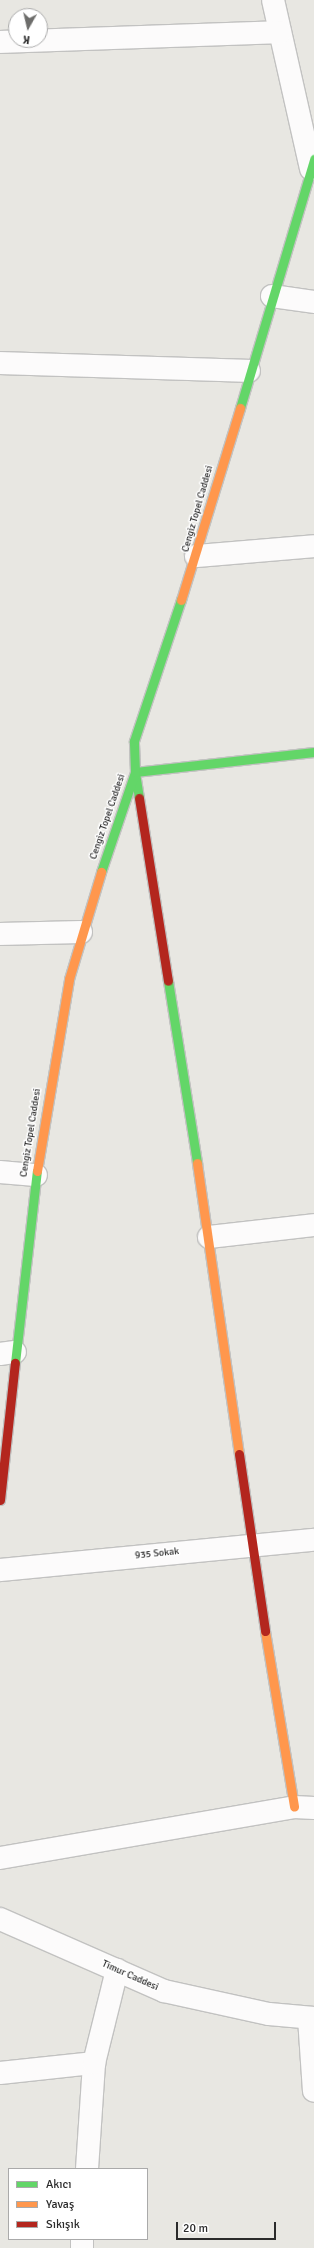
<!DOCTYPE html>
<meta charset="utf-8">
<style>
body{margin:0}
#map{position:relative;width:314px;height:2248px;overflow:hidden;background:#e8e7e2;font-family:Signika,sans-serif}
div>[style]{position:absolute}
.roads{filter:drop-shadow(1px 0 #c2c2c1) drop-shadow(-1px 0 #c2c2c1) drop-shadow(0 1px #c2c2c1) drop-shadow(0 -1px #c2c2c1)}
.street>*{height:22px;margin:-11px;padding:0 11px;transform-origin:11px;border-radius:11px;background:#fcfbfb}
.fast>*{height:9px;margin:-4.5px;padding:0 4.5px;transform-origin:4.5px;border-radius:4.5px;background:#63d668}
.slow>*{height:9px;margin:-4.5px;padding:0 4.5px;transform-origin:4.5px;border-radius:4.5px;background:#ff974d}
.jam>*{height:9px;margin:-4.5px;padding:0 4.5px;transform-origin:4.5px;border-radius:4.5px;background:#b3261e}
span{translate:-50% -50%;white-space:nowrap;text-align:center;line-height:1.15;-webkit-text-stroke:3px #fff;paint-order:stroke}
.street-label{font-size:10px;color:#2b2b2b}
.legend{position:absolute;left:8px;top:2168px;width:140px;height:72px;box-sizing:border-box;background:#fff;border:1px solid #aaa;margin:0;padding:5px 7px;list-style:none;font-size:12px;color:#2b2b2b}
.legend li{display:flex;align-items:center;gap:8px;height:20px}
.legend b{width:20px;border:1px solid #aaa}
.north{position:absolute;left:8px;top:8px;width:40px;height:40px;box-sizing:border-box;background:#fff;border:1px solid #aaa;border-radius:50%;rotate:188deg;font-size:11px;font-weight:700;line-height:16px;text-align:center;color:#2b2b2b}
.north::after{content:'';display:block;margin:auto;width:14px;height:18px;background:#6d6d6b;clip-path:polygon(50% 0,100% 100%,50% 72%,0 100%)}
.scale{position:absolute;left:176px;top:2222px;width:100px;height:18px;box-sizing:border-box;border:2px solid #2b2b2b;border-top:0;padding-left:5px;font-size:12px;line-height:14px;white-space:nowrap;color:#2b2b2b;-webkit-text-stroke:3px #fff;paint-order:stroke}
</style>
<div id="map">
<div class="roads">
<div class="street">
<div style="left:273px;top:0;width:173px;rotate:77.3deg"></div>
<div style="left:0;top:42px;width:280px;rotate:-2deg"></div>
<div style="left:272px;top:296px;width:42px;rotate:8.1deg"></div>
<div style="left:0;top:363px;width:249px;rotate:1.8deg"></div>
<div style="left:196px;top:556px;width:118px;rotate:-4.8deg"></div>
<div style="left:0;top:934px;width:81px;rotate:-1.4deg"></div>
<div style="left:0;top:1172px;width:36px;rotate:5deg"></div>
<div style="left:209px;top:1237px;width:106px;rotate:-6.5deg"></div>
<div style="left:0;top:1354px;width:15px;rotate:-8deg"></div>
<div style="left:0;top:1570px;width:315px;rotate:-5.5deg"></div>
<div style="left:0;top:1858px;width:298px;rotate:-9.8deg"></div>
<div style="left:294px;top:1807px;width:20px;rotate:3deg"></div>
<div style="left:0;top:1919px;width:179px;rotate:23.7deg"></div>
<div style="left:164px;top:1991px;width:107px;rotate:12.4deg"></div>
<div style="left:269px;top:2014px;width:45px;rotate:5.1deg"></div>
<div style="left:309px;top:2018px;width:73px;rotate:86.1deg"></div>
<div style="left:0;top:2073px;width:95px;rotate:-6.1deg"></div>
<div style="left:87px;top:2169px;width:106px;rotate:-86.2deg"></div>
<div style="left:94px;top:2063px;width:96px;rotate:-76.1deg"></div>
<div style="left:82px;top:2248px;width:9px;rotate:-90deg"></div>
</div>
<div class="fast">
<div style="left:240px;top:408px;width:260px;rotate:-73.4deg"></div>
<div style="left:139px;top:798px;width:26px;rotate:-99deg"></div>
<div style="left:135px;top:772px;width:180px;rotate:-6.4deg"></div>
<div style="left:101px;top:872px;width:106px;rotate:-71.2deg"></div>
<div style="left:135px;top:772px;width:31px;rotate:-92deg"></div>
<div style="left:134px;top:741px;width:149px;rotate:-71.6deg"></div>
<div style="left:168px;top:981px;width:184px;rotate:80.9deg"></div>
<div style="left:15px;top:1363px;width:193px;rotate:-83.5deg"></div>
</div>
<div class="slow">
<div style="left:181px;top:600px;width:201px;rotate:-72.9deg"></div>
<div style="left:197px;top:1163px;width:294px;rotate:81.8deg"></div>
<div style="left:37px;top:1171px;width:195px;rotate:-80.5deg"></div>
<div style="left:69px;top:979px;width:112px;rotate:-73.3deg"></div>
<div style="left:265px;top:1631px;width:178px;rotate:80.6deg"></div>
</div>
<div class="jam">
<div style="left:139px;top:798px;width:185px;rotate:81deg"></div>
<div style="left:239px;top:1454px;width:179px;rotate:81.6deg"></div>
<div style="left:0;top:1500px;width:138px;rotate:-83.8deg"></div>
</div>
</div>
<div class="street-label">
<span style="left:198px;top:509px;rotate:-74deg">Cengiz Topel Caddesi</span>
<span style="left:108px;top:817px;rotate:-71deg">Cengiz Topel Caddesi</span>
<span style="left:31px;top:1133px;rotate:-81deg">Cengiz Topel Caddesi</span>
<span style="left:157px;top:1554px;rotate:-6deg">935 Sokak</span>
<span style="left:130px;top:1976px;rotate:24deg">Timur Caddesi</span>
</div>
<ul class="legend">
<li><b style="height:5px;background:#63d668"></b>Akıcı</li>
<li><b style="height:5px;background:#ff974d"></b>Yavaş</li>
<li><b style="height:5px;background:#b3261e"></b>Sıkışık</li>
</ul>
<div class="north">K</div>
<div class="scale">20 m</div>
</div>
